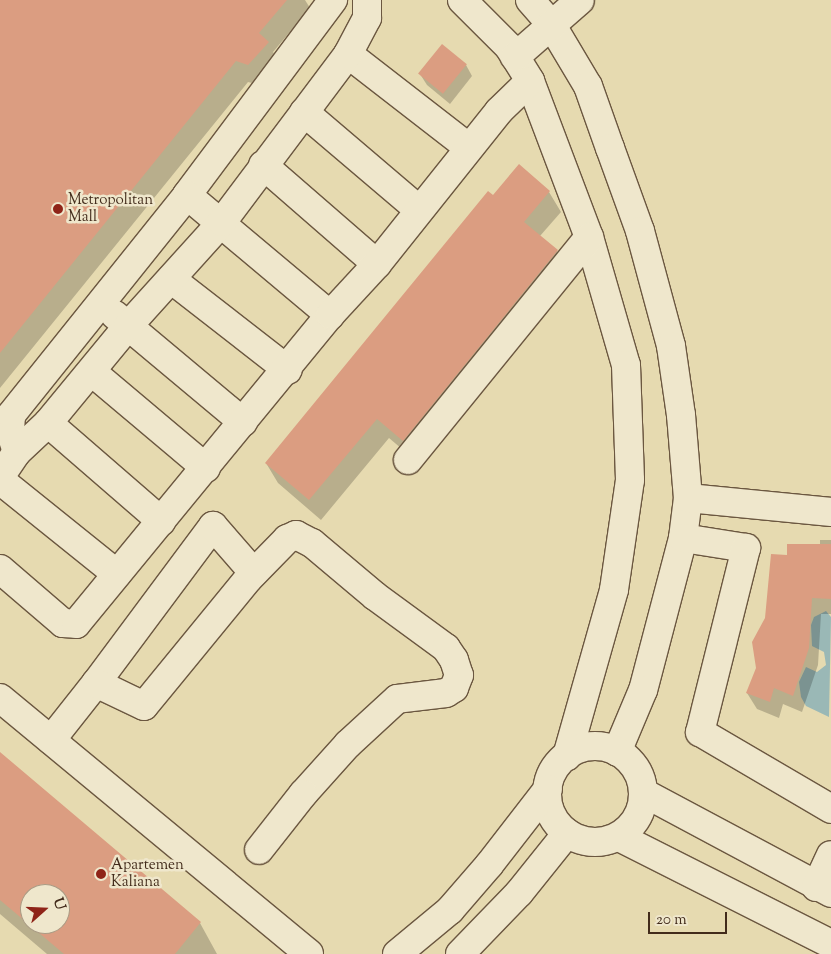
<!DOCTYPE html>
<style>
body{margin:0}
#map{position:relative;width:831px;height:954px;overflow:hidden;background:#e6dab0;font-family:"Sorts Mill Goudy",serif}
div>[style]{position:absolute}
.water>*{inset:0;background:#9ab8b6}
.shadow>*{inset:0;background:#0003}
.building>*{inset:0;background:#db9d81;transform-origin:0 0}
.roads{filter:drop-shadow(1px 0 #6b5740) drop-shadow(-1px 0 #6b5740) drop-shadow(0 1px #6b5740) drop-shadow(0 -1px #6b5740)}
.minor>*{height:28px;margin:-14px;padding:0 14px;transform-origin:14px;border-radius:14px;background:#efe7cc}
.minor>.ring{margin:-14px;padding:0;box-sizing:content-box;background:none;border:28px solid #efe7cc;border-radius:50%}
.dots>*{width:14px;height:14px;translate:-50% -50%;box-sizing:border-box;border:2px solid #efe7cc;border-radius:50%}
span{translate:-50% -50%;white-space:nowrap;text-align:center;line-height:1.15;-webkit-text-stroke:5px #efe7cc;paint-order:stroke}
.poi-label{font-size:15px;color:#422b1b}
.left{translate:0 -50%;text-align:left}
.north{position:absolute;left:20px;top:884px;width:50px;height:50px;box-sizing:border-box;background:#efe7cc;border:1px solid #aa9c85;border-radius:50%;rotate:70deg;font-size:14px;font-weight:700;line-height:20px;text-align:center;color:#422b1b}
.north::after{content:'';display:block;margin:auto;width:18px;height:22px;background:#8f2418;clip-path:polygon(50% 0,100% 100%,50% 72%,0 100%)}
.scale{position:absolute;left:648px;top:912px;width:79px;height:22px;box-sizing:border-box;border:2px solid #422b1b;border-top:0;padding-left:6px;font-size:15px;line-height:18px;white-space:nowrap;color:#422b1b;-webkit-text-stroke:4px #efe7cc;paint-order:stroke}
</style>
<div id="map">
<div class="water">
<div style="clip-path:polygon(826px 611px,831px 617px,829px 717px,806px 706px,801px 697px,799px 682px,806px 667px,817px 672px,826px 665px,824px 652px,812px 646px,811px 625px,814px 617px)"></div>
</div>
<div class="shadow">
<div style="clip-path:polygon(0 0,305px 0,310px 8px,273px 52px,281px 64px,260px 85px,248px 82px,0 388px)"></div>
<div style="clip-path:polygon(466px 65px,472px 76px,450px 104px,427px 85px,420px 74px)"></div>
<div style="clip-path:polygon(549px 192px,561px 212px,540px 236px,557px 251px,569px 271px,415px 460px,389px 438px,321px 520px,278px 483px,266px 463px,493px 197px)"></div>
<div style="clip-path:polygon(820px 540px,831px 540px,831px 614px,821px 614px,818px 665px,802px 712px,783px 704px,779px 718px,757px 709px,747px 693px,757px 668px,767px 618px,788px 556px,820px 545px)"></div>
<div style="clip-path:polygon(evenodd,0 753px,200px 923px,217px 954px,47px 954px,0 914px,0 753px,30px 894px,60px 894px,60px 924px,30px 924px,30px 894px)"></div>
</div>
<div class="building">
<div style="clip-path:polygon(0 0,287px 0,259px 33px,269px 42px,248px 65px,236px 61px,0 353px)"></div>
<div style="left:442px;top:44px;width:32px;height:38px;rotate:39deg"></div>
<div style="clip-path:polygon(519px 164px,550px 191px,524px 222px,558px 250px,403px 441px,377px 419px,309px 500px,265px 463px,488px 191px,493px 195px)"></div>
<div style="clip-path:polygon(787px 544px,831px 544px,831px 599px,812px 598px,809px 648px,793px 696px,774px 688px,770px 702px,746px 693px,756px 668px,752px 642px,765px 618px,771px 554px,787px 555px)"></div>
<div style="clip-path:polygon(evenodd,0 752px,201px 922px,175px 954px,64px 954px,0 900px,0 752px,30px 894px,60px 894px,60px 924px,30px 924px,30px 894px)"></div>
</div>
<div class="roads">
<div class="minor">
<div style="left:462px;top:0;width:66px;rotate:45deg"></div>
<div style="left:509px;top:47px;width:40px;rotate:58deg"></div>
<div style="left:530px;top:81px;width:167px;rotate:69.3deg"></div>
<div style="left:589px;top:237px;width:133px;rotate:73.9deg"></div>
<div style="left:626px;top:365px;width:115px;rotate:88deg"></div>
<div style="left:630px;top:480px;width:111px;rotate:98.3deg"></div>
<div style="left:614px;top:590px;width:173px;rotate:105.8deg"></div>
<div style="left:530px;top:0;width:32px;rotate:49deg"></div>
<div style="left:551px;top:24px;width:72px;rotate:59.2deg"></div>
<div style="left:588px;top:86px;width:66px;rotate:70.5deg"></div>
<div style="left:610px;top:148px;width:88px;rotate:70.1deg"></div>
<div style="left:640px;top:231px;width:119px;rotate:74.9deg"></div>
<div style="left:671px;top:346px;width:70px;rotate:81.8deg"></div>
<div style="left:681px;top:415px;width:83px;rotate:85.2deg"></div>
<div style="left:688px;top:498px;width:40px;rotate:97.1deg"></div>
<div style="left:683px;top:538px;width:157px;rotate:104.7deg"></div>
<div style="left:643px;top:690px;width:67px;rotate:112.8deg"></div>
<div style="left:348px;top:54px;width:153px;rotate:37.8deg"></div>
<div style="left:515px;top:57px;width:86px;rotate:-41.2deg"></div>
<div style="left:304px;top:112px;width:151px;rotate:40.4deg"></div>
<div style="left:263px;top:165px;width:151px;rotate:41deg"></div>
<div style="left:187px;top:195px;width:244px;rotate:-53.2deg"></div>
<div style="left:171px;top:279px;width:148px;rotate:37.9deg"></div>
<div style="left:115px;top:315px;width:167px;rotate:39.9deg"></div>
<div style="left:92px;top:372px;width:149px;rotate:40.1deg"></div>
<div style="left:48px;top:423px;width:150px;rotate:40.9deg"></div>
<div style="left:17px;top:452px;width:23px;rotate:-108deg"></div>
<div style="left:10px;top:430px;width:15px;rotate:-86deg"></div>
<div style="left:11px;top:415px;width:282px;rotate:-51.3deg"></div>
<div style="left:187px;top:195px;width:187px;rotate:40deg"></div>
<div style="left:408px;top:460px;width:287px;rotate:-50.9deg"></div>
<div style="left:0;top:477px;width:30px;rotate:-56deg"></div>
<div style="left:17px;top:452px;width:42px;rotate:-43.1deg"></div>
<div style="left:48px;top:423px;width:126px;rotate:-50.5deg"></div>
<div style="left:128px;top:326px;width:140px;rotate:-47.9deg"></div>
<div style="left:222px;top:222px;width:210px;rotate:-53.1deg"></div>
<div style="left:348px;top:54px;width:41px;rotate:-62.2deg"></div>
<div style="left:367px;top:18px;width:18px;rotate:-90deg"></div>
<div style="left:0;top:480px;width:150px;rotate:38.8deg"></div>
<div style="left:688px;top:498px;width:144px;rotate:5.6deg"></div>
<div style="left:683px;top:538px;width:64px;rotate:9deg"></div>
<div style="left:746px;top:548px;width:190px;rotate:104deg"></div>
<div style="left:700px;top:732px;width:152px;rotate:30.4deg"></div>
<div style="left:0;top:569px;width:83px;rotate:40.6deg"></div>
<div style="left:63px;top:623px;width:13px;rotate:4deg"></div>
<div style="left:76px;top:624px;width:400px;rotate:-50.6deg"></div>
<div style="left:330px;top:315px;width:69px;rotate:-47.3deg"></div>
<div style="left:377px;top:264px;width:196px;rotate:-51.4deg"></div>
<div style="left:499px;top:111px;width:43px;rotate:-44.1deg"></div>
<div style="left:96px;top:683px;width:196px;rotate:-53.3deg"></div>
<div style="left:213px;top:526px;width:62px;rotate:48.9deg"></div>
<div style="left:0;top:698px;width:401px;rotate:39.6deg"></div>
<div style="left:51px;top:740px;width:73px;rotate:-51.7deg"></div>
<div style="left:96px;top:683px;width:53px;rotate:25.6deg"></div>
<div style="left:144px;top:706px;width:164px;rotate:-50.7deg"></div>
<div style="left:248px;top:579px;width:56px;rotate:-45.7deg"></div>
<div style="left:287px;top:539px;width:10px;rotate:-24deg"></div>
<div style="left:296px;top:535px;width:18px;rotate:27deg"></div>
<div style="left:312px;top:543px;width:82px;rotate:40.1deg"></div>
<div style="left:375px;top:596px;width:88px;rotate:36.2deg"></div>
<div style="left:446px;top:648px;width:14px;rotate:56deg"></div>
<div style="left:454px;top:660px;width:16px;rotate:72deg"></div>
<div style="left:459px;top:675px;width:14px;rotate:111deg"></div>
<div style="left:454px;top:688px;width:9px;rotate:148deg"></div>
<div style="left:446px;top:693px;width:49px;rotate:173deg"></div>
<div style="left:397px;top:699px;width:67px;rotate:137.4deg"></div>
<div style="left:348px;top:744px;width:67px;rotate:132deg"></div>
<div style="left:303px;top:794px;width:71px;rotate:128.2deg"></div>
<div class="ring" style="left:547px;top:746px;width:68px;height:68px"></div>
<div style="left:644px;top:793px;width:212px;rotate:28.1deg"></div>
<div style="left:619px;top:837px;width:237px;rotate:26.8deg"></div>
<div style="left:816px;top:887px;width:35px;rotate:-65deg"></div>
<div style="left:397px;top:954px;width:69px;rotate:-39.7deg"></div>
<div style="left:450px;top:910px;width:60px;rotate:-49.1deg"></div>
<div style="left:489px;top:865px;width:96px;rotate:-52.2deg"></div>
<div style="left:460px;top:954px;width:85px;rotate:-46deg"></div>
<div style="left:519px;top:893px;width:77px;rotate:-51.3deg"></div>
</div>
</div>
<div class="dots">
<div style="left:58px;top:209px;background:#8f2418"></div>
<div style="left:101px;top:874px;background:#8f2418"></div>
</div>
<div class="poi-label">
<span class="left" style="left:68px;top:209px">Metropolitan<br>Mall</span>
<span class="left" style="left:111px;top:874px">Apartemen<br>Kaliana</span>
</div>
<div class="north">U</div>
<div class="scale">20 m</div>
</div>
